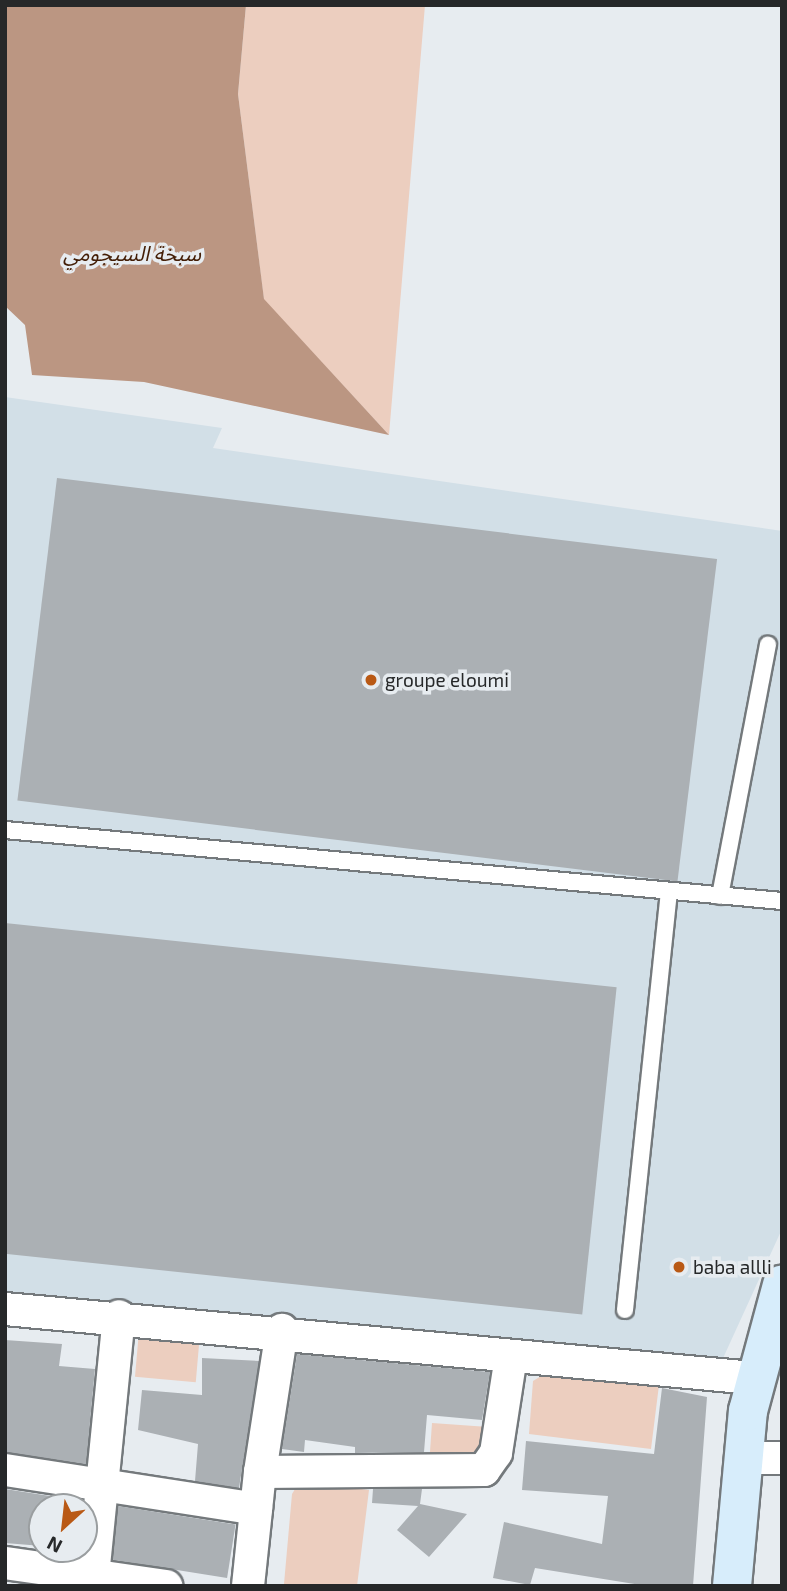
<!DOCTYPE html>
<meta charset="utf-8">
<style>
body{margin:0}
#map{position:relative;width:787px;height:1591px;overflow:hidden;background:#e7ecf0;font-family:"Exo 2","Noto Sans Arabic",sans-serif}
div>[style]{position:absolute}
.built>*{inset:0;background:#d2dfe7}
.green>*{inset:0;background:#eccebf;transform-origin:0 0}
.water>*{inset:0;background:#bb9682}
.building>*{inset:0;background:#abb0b4;transform-origin:0 0}
.roads{filter:drop-shadow(2px 0 #74797c) drop-shadow(-2px 0 #74797c) drop-shadow(0 2px #74797c) drop-shadow(0 -2px #74797c)}
.service>*{height:16px;margin:-8px;padding:0 8px;transform-origin:8px;border-radius:8px;background:#fff}
.minor>*{height:32px;margin:-16px;padding:0 16px;transform-origin:16px;border-radius:16px;background:#fff}
.secondary>*{height:38px;margin:-19px;padding:0 19px;transform-origin:19px;border-radius:19px;background:#d7edfb}
.dots>*{width:19px;height:19px;translate:-50% -50%;box-sizing:border-box;border:4px solid #e7ecf0;border-radius:50%}
span{translate:-50% -50%;white-space:nowrap;text-align:center;line-height:1.15;-webkit-text-stroke:7px #e7ecf0;paint-order:stroke}
.poi-label{font-size:19px;color:#262829}
.left{translate:0 -50%;text-align:left}
.water-label{font-size:21px;color:#431e06;font-style:italic}
.frame{position:absolute;inset:0;border:7px solid #262829;pointer-events:none}
.north{position:absolute;left:28px;top:1493px;width:70px;height:70px;box-sizing:border-box;background:#e7ecf0;border:2px solid #9a9ea0;border-radius:50%;rotate:207deg;font-size:19px;font-weight:700;line-height:28px;text-align:center;color:#262829}
.north::after{content:'';display:block;margin:auto;width:24px;height:32px;background:#b95915;clip-path:polygon(50% 0,100% 100%,50% 72%,0 100%)}
</style>
<div id="map">
<div class="built">
<div style="clip-path:polygon(5px 397px,222px 428px,213px 448px,782px 531px,782px 1229px,719px 1367px,5px 1298px)"></div>
</div>
<div class="green">
<div style="clip-path:polygon(246px 5px,425px 5px,389px 435px,264px 300px,238px 94px)"></div>
<div style="left:139px;top:1331px;width:61px;height:46px;rotate:5deg"></div>
<div style="clip-path:polygon(543px 1375px,659px 1385px,651px 1449px,529px 1434px,533px 1381px)"></div>
<div style="left:432px;top:1423px;width:53px;height:40px;rotate:4deg"></div>
<div style="clip-path:polygon(300px 1481px,369px 1490px,357px 1586px,284px 1584px,292px 1494px)"></div>
</div>
<div class="water">
<div style="clip-path:polygon(5px 5px,246px 5px,238px 94px,264px 299px,389px 435px,144px 382px,32px 375px,25px 325px,5px 306px)"></div>
</div>
<div class="building">
<div style="left:57px;top:478px;width:665px;height:325px;rotate:7deg"></div>
<div style="left:5px;top:923px;width:615px;height:329px;rotate:6deg"></div>
<div style="clip-path:polygon(5px 1340px,62px 1344px,59px 1366px,95px 1369px,86px 1464px,5px 1452px)"></div>
<div style="clip-path:polygon(297px 1354px,490px 1372px,482px 1420px,427px 1415px,424px 1452px,355px 1453px,355px 1447px,305px 1440px,304px 1452px,282px 1449px)"></div>
<div style="clip-path:polygon(202px 1358px,259px 1361px,239px 1488px,195px 1481px,198px 1444px,138px 1430px,142px 1390px,202px 1395px)"></div>
<div style="clip-path:polygon(662px 1388px,707px 1397px,693px 1586px,647px 1586px,535px 1568px,530px 1585px,493px 1578px,504px 1522px,602px 1544px,608px 1496px,522px 1490px,526px 1441px,654px 1454px)"></div>
<div style="clip-path:polygon(5px 1489px,82px 1501px,81px 1507px,42px 1507px,42px 1546px,5px 1543px)"></div>
<div style="clip-path:polygon(373px 1489px,422px 1489px,420px 1504px,467px 1514px,429px 1557px,397px 1530px,418px 1506px,372px 1503px)"></div>
<div style="left:118px;top:1506px;width:119px;height:54px;rotate:9deg"></div>
</div>
<div class="roads">
<div class="service">
<div style="left:5px;top:830px;width:780px;rotate:5.22deg"></div>
<div style="left:720px;top:896px;width:256px;rotate:-79.2deg"></div>
<div style="left:625px;top:1310px;width:421px;rotate:-84deg"></div>
</div>
<div class="minor">
<div style="left:5px;top:1309px;width:751px;rotate:5.27deg"></div>
<div style="left:744px;top:1458px;width:38px"></div>
<div style="left:5px;top:1470px;width:254px;rotate:8.8deg"></div>
<div style="left:260px;top:1472px;width:144px;rotate:-81.2deg"></div>
<div style="left:5px;top:1563px;width:163px;rotate:8.1deg"></div>
<div style="left:93px;top:1576px;width:261px;rotate:-84.3deg"></div>
<div style="left:248px;top:1586px;width:115px;rotate:-84deg"></div>
<div style="left:260px;top:1472px;width:224px;rotate:-0.5deg"></div>
<div style="left:484px;top:1470px;width:21px;rotate:-55deg"></div>
<div style="left:496px;top:1453px;width:98px;rotate:-81.2deg"></div>
</div>
<div class="secondary">
<div style="left:732px;top:1586px;width:176px;rotate:-84.8deg"></div>
<div style="left:748px;top:1411px;width:131px;rotate:-74.9deg"></div>
</div>
</div>
<div class="dots">
<div style="left:371px;top:680px;background:#b95915"></div>
<div style="left:679px;top:1267px;background:#b95915"></div>
</div>
<div class="poi-label">
<span class="left" style="left:385px;top:680px">groupe eloumi</span>
<span class="left" style="left:693px;top:1267px">baba allli</span>
</div>
<div class="water-label">
<span style="left:132px;top:253px">سبخة السيجومي</span>
</div>
<div class="frame"></div>
<div class="north">N</div>
</div>
